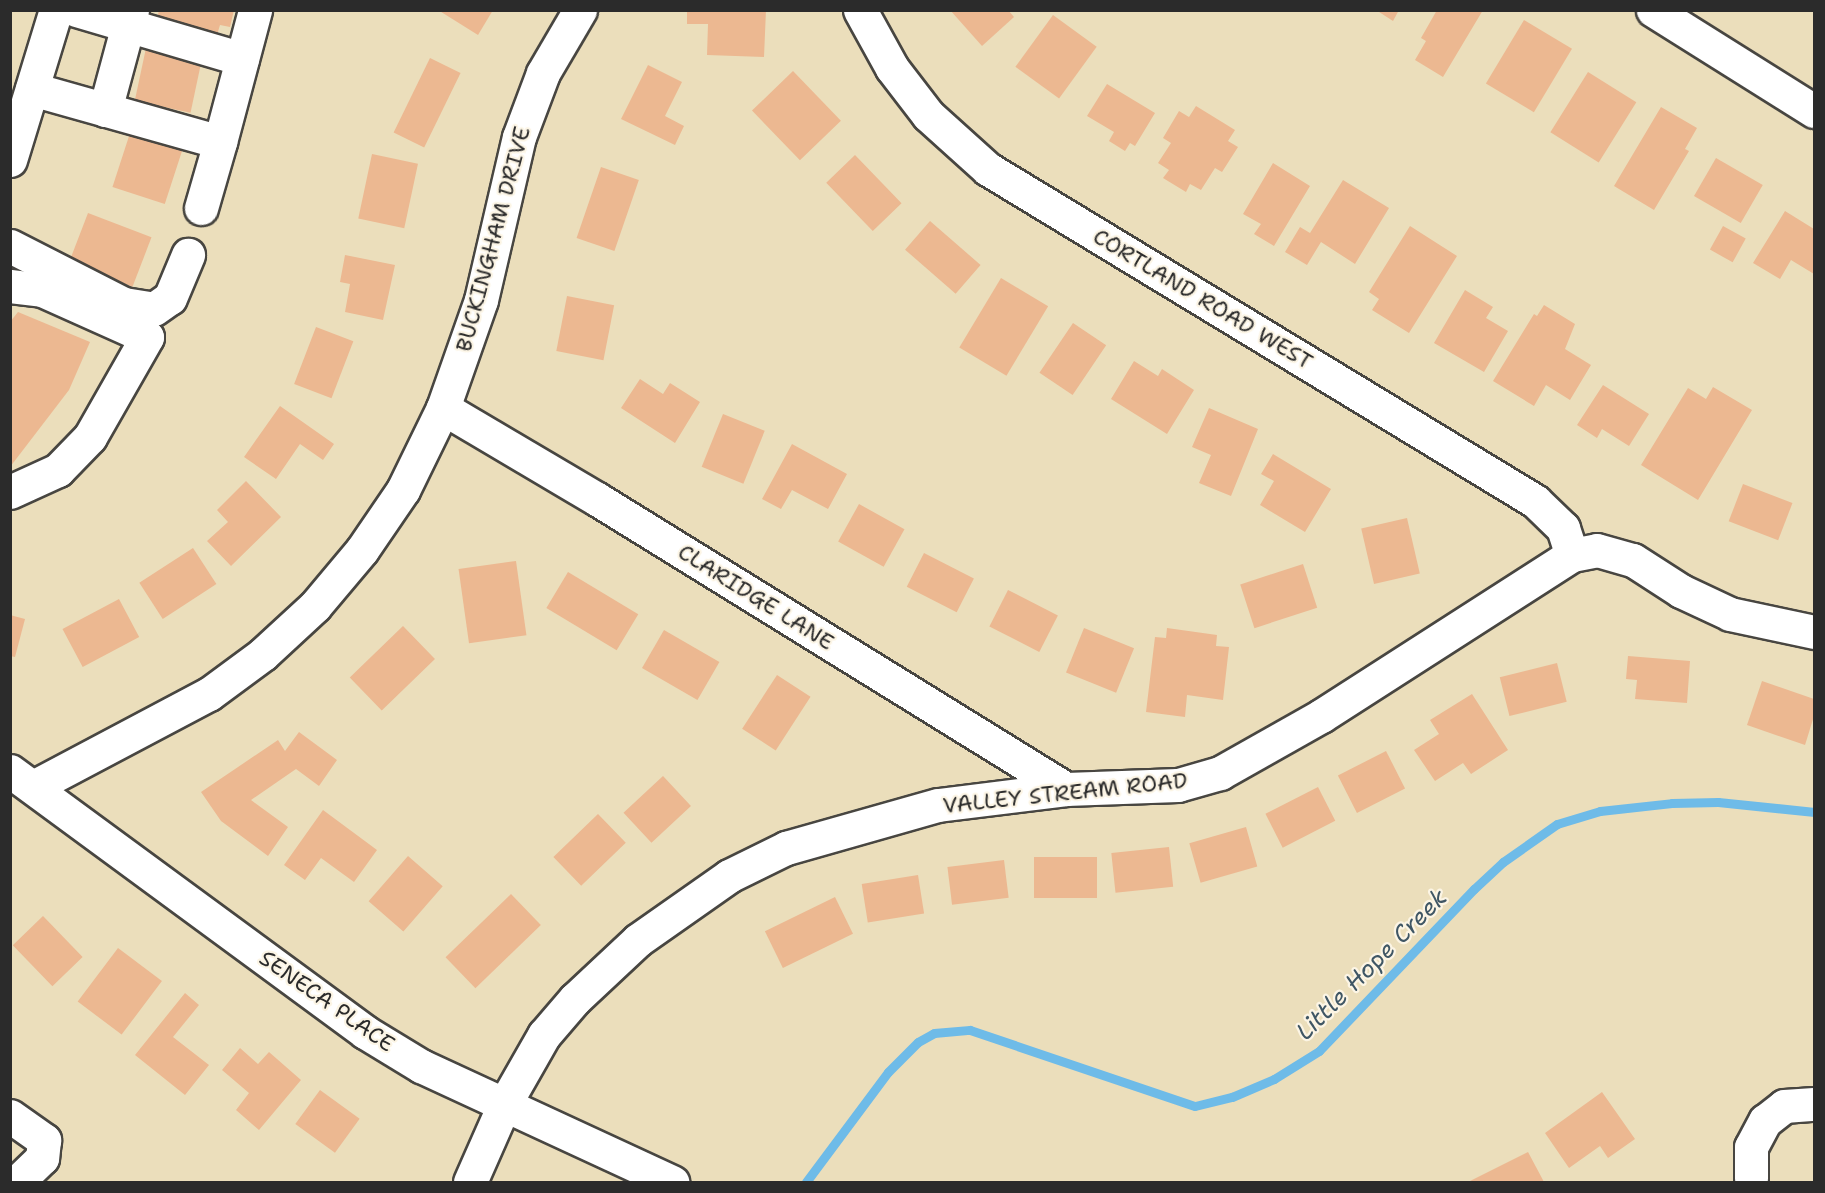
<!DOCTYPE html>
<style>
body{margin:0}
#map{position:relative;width:1825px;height:1193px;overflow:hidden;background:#ebdebb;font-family:"Shantell Sans",sans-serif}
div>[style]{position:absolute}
.stream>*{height:9px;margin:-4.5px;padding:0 4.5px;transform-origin:4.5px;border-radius:4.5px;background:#6ebbe8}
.building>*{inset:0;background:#ecb891;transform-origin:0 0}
.roads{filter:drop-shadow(2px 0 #484641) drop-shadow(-2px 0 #484641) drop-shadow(0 2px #484641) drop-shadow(0 -2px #484641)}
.minor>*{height:33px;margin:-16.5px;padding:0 16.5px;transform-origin:16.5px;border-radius:16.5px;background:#fff}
.major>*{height:33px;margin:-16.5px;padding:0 16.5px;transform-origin:16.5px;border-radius:16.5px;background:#fff}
span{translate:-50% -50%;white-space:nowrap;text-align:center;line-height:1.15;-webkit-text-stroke:4.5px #fcf5e5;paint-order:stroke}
.street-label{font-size:22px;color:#2b2b2b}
.water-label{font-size:24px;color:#3f5664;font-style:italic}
.frame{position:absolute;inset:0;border:12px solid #2b2b2b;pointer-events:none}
</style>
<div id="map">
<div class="stream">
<div style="left:806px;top:1182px;width:137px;rotate:-53.3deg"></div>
<div style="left:888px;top:1072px;width:42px;rotate:-45deg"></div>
<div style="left:918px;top:1042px;width:18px;rotate:-29deg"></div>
<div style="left:934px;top:1033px;width:36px;rotate:-5deg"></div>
<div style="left:970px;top:1030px;width:237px;rotate:18.7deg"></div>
<div style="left:1195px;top:1106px;width:38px;rotate:-14deg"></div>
<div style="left:1232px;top:1097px;width:46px;rotate:-23.2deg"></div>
<div style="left:1274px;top:1079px;width:53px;rotate:-31.9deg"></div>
<div style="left:1319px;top:1051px;width:224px;rotate:-46.3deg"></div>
<div style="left:1474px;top:889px;width:40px;rotate:-43deg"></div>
<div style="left:1503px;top:862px;width:66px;rotate:-35.1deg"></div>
<div style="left:1557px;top:824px;width:45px;rotate:-16.8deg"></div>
<div style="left:1600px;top:811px;width:72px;rotate:-6.3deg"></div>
<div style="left:1672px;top:803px;width:46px;rotate:-1.2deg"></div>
<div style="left:1718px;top:802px;width:97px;rotate:5.9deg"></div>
</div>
<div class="building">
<div style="clip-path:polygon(159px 10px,234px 10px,230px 27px,220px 25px,214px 45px,155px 29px)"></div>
<div style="clip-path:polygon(438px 10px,493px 10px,478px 35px)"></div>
<div style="clip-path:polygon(687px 10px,766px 10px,764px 57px,707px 55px,708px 24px,687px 24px)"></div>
<div style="clip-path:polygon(950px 10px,1008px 10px,1014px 17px,982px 46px)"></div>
<div style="clip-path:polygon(1376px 10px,1399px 10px,1393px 21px)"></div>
<div style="clip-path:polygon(1437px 10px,1483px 10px,1443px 77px,1415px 60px,1426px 41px,1421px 38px)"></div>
<div style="left:1053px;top:15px;width:54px;height:64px;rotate:36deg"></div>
<div style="left:1524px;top:20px;width:56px;height:74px;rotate:31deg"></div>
<div style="left:146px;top:48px;width:57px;height:54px;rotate:12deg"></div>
<div style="left:430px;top:58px;width:34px;height:83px;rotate:26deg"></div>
<div style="clip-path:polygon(648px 65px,682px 82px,665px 116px,684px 126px,675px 145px,621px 119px)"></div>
<div style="left:793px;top:71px;width:69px;height:57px;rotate:46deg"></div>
<div style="left:1588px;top:72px;width:57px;height:71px;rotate:32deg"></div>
<div style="clip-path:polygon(1107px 84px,1155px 113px,1135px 146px,1130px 143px,1125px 151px,1109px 141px,1114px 132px,1087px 116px)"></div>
<div style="clip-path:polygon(1196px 106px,1235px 130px,1228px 141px,1238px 147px,1222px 172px,1215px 168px,1201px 190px,1190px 184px,1186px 192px,1163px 178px,1169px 170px,1158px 163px,1171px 143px,1163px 138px,1179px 111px,1189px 117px)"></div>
<div style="clip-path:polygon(1661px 107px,1697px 128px,1685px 149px,1689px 151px,1654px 210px,1614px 186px)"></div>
<div style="left:131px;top:130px;width:55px;height:60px;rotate:18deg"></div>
<div style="left:372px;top:154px;width:47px;height:66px;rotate:12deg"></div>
<div style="left:855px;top:155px;width:67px;height:40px;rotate:46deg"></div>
<div style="left:1716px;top:158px;width:54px;height:44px;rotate:30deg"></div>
<div style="clip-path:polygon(1273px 163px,1310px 186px,1274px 246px,1254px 234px,1261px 224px,1243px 214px)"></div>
<div style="left:601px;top:167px;width:40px;height:75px;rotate:19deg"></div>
<div style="clip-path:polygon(1343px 180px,1389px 208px,1355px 264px,1321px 242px,1307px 265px,1285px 252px,1300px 227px,1310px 233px)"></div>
<div style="clip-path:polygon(1785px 211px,1814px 229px,1814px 274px,1791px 260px,1780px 279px,1753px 263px)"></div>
<div style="left:88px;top:213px;width:68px;height:53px;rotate:21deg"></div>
<div style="left:930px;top:221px;width:67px;height:38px;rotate:41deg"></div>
<div style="clip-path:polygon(1410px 226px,1457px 256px,1409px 333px,1372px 310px,1379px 299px,1369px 292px)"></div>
<div style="left:1723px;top:226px;width:26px;height:27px;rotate:29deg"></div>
<div style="clip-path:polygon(345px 255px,395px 265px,383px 320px,345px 312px,350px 284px,340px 282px)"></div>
<div style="left:1001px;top:278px;width:55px;height:81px;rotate:31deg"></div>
<div style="clip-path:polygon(1465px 290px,1493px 307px,1486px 318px,1508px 331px,1484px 372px,1434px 343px)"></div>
<div style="left:567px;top:296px;width:48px;height:56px;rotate:11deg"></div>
<div style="clip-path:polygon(1544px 305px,1575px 324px,1565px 349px,1591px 365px,1570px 400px,1546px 385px,1534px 406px,1493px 381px,1534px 314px,1537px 316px)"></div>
<div style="clip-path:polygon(18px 312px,90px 342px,69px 390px,10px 467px,10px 322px)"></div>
<div style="left:1073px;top:323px;width:40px;height:60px;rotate:34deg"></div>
<div style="left:316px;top:327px;width:40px;height:61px;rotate:21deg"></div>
<div style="clip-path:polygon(1134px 361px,1158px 376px,1162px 369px,1194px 390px,1167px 434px,1111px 399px)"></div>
<div style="clip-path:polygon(640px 379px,663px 394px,670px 383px,700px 402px,675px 443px,621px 408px)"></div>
<div style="clip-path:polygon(1603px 385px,1649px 414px,1629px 446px,1602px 429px,1597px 438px,1577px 425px)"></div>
<div style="clip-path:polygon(1713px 387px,1752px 410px,1698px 500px,1641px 465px,1688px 388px,1706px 399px)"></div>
<div style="clip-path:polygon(280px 406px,334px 444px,323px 460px,300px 444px,276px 479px,244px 457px)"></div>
<div style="clip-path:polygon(1209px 408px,1258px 429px,1231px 496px,1199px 483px,1211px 455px,1192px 447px)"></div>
<div style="left:723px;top:414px;width:45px;height:57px;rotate:22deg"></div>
<div style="clip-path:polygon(792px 444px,847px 474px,828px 509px,792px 490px,781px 509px,762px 499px)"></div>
<div style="clip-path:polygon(1273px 454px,1331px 489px,1305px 532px,1260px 505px,1274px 481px,1261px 474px)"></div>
<div style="clip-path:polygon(246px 481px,281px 517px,231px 566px,207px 541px,228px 522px,217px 510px)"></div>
<div style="left:1743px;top:484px;width:53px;height:40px;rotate:21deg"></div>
<div style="left:859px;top:504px;width:52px;height:43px;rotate:29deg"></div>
<div style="left:1407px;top:518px;width:57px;height:47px;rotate:77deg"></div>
<div style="left:193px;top:548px;width:43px;height:64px;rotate:57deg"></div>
<div style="left:924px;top:553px;width:56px;height:38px;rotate:27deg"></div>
<div style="left:516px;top:561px;width:75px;height:58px;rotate:82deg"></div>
<div style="left:1303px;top:564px;width:46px;height:66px;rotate:72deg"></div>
<div style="left:568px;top:572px;width:82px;height:42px;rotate:31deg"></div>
<div style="left:1008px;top:590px;width:56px;height:41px;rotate:27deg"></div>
<div style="left:119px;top:599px;width:43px;height:64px;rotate:62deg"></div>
<div style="clip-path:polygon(10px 615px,25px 619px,15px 657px,10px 656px)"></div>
<div style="left:403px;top:626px;width:46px;height:74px;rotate:46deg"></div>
<div style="left:1084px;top:628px;width:54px;height:48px;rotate:22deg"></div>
<div style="clip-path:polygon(1167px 628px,1217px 635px,1216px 646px,1229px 647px,1223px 700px,1187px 695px,1185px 717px,1146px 712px,1155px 637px,1166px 638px)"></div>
<div style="left:664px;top:630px;width:64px;height:44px;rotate:30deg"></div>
<div style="clip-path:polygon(1628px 656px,1690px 661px,1687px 703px,1635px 699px,1637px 680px,1626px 679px)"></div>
<div style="left:1557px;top:663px;width:40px;height:59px;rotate:76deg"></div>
<div style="left:777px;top:675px;width:40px;height:64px;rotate:33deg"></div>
<div style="clip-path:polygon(1762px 681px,1814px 699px,1814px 716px,1805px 745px,1747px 725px)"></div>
<div style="clip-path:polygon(1472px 694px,1508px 750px,1471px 774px,1463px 763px,1435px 781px,1414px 750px,1439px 734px,1430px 720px)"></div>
<div style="clip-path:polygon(299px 732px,337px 760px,319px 786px,296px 769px,251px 800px,288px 827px,268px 856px,221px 821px,201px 792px,278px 740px,285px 751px)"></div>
<div style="left:1386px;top:751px;width:42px;height:54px;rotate:63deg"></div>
<div style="left:663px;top:776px;width:41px;height:54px;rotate:47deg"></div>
<div style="left:1318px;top:787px;width:38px;height:59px;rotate:63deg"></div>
<div style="clip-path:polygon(323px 810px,377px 850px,354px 882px,321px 858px,305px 880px,284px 865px)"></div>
<div style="left:598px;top:814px;width:40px;height:62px;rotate:46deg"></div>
<div style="left:1246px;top:827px;width:41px;height:59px;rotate:74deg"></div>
<div style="left:1169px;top:847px;width:40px;height:58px;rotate:84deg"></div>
<div style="left:408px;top:856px;width:46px;height:60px;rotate:41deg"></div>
<div style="left:1034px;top:857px;width:63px;height:41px"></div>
<div style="left:1004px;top:860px;width:38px;height:57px;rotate:83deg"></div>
<div style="left:918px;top:875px;width:39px;height:57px;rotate:81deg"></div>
<div style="left:511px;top:894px;width:43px;height:91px;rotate:46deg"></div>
<div style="left:835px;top:897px;width:41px;height:78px;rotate:64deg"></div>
<div style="left:43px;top:916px;width:57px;height:42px;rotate:46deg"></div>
<div style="left:118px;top:948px;width:55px;height:67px;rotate:37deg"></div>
<div style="clip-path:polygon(185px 993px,199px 1005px,173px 1037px,209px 1065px,185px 1095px,135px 1055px)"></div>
<div style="clip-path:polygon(240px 1048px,258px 1064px,269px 1052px,301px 1080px,259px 1130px,236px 1110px,249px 1093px,222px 1070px)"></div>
<div style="left:320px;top:1090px;width:49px;height:42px;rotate:36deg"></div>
<div style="clip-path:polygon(1602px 1092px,1635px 1139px,1608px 1158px,1600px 1146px,1569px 1168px,1545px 1133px)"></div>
<div style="clip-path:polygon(1528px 1152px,1544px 1182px,1468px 1182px)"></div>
</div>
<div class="roads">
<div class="minor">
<div style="left:76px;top:10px;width:173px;rotate:16.4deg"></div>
<div style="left:860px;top:10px;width:66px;rotate:61.1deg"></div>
<div style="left:892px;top:68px;width:59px;rotate:52.5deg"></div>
<div style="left:928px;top:115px;width:81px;rotate:42deg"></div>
<div style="left:988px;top:169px;width:640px;rotate:31.26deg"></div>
<div style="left:1535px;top:501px;width:39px;rotate:44deg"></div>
<div style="left:1563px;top:528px;width:28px;rotate:72deg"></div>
<div style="left:1653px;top:10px;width:190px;rotate:32.1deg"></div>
<div style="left:32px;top:89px;width:195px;rotate:15.7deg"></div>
<div style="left:220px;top:142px;width:137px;rotate:-75.1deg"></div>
<div style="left:105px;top:110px;width:104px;rotate:-74.9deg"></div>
<div style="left:201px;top:208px;width:69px;rotate:-73.9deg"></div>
<div style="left:10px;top:246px;width:128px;rotate:27deg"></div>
<div style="left:124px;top:304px;width:30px;rotate:9deg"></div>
<div style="left:154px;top:309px;width:19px;rotate:-35deg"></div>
<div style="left:170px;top:298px;width:47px;rotate:-67.3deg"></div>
<div style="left:10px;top:286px;width:32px;rotate:7deg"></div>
<div style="left:42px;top:290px;width:115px;rotate:24.1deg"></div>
<div style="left:147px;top:337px;width:115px;rotate:119.7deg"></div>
<div style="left:90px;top:437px;width:46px;rotate:134.1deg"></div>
<div style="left:58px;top:470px;width:53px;rotate:155.4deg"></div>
<div style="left:443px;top:408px;width:179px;rotate:30.6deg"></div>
<div style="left:597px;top:499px;width:551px;rotate:31.73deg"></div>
<div style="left:10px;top:771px;width:441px;rotate:36.3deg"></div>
<div style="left:365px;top:1032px;width:66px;rotate:31.3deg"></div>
<div style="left:421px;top:1066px;width:277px;rotate:24.8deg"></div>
<div style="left:33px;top:787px;width:199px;rotate:-27.9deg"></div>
<div style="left:209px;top:694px;width:67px;rotate:-36.5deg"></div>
<div style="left:263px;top:654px;width:71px;rotate:-42.7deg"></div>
<div style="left:315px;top:606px;width:73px;rotate:-50deg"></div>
<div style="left:362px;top:550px;width:73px;rotate:-55.7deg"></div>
<div style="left:403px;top:490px;width:91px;rotate:-64deg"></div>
<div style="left:443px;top:408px;width:114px;rotate:-70.6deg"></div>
<div style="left:481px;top:300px;width:167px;rotate:-76.9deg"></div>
<div style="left:519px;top:137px;width:68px;rotate:-69.4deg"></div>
<div style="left:543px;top:73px;width:73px;rotate:-59.6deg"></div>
<div style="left:10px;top:1116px;width:42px;rotate:35.2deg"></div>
<div style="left:44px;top:1140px;width:18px;rotate:96deg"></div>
<div style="left:42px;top:1158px;width:35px;rotate:136deg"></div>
<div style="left:1751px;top:1178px;width:31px;rotate:-90deg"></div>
<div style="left:1751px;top:1147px;width:30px;rotate:-62deg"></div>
<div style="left:1765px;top:1121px;width:24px;rotate:-38deg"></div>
<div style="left:1784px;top:1106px;width:30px;rotate:-4deg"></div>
<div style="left:470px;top:1182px;width:84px;rotate:-66.2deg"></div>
<div style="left:504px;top:1105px;width:81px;rotate:-60.3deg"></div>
<div style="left:544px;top:1035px;width:48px;rotate:-49.3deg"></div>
<div style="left:575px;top:999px;width:86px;rotate:-43.1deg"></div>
<div style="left:638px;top:940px;width:111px;rotate:-35.1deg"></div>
<div style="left:729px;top:876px;width:64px;rotate:-26.2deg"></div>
<div style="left:786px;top:848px;width:158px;rotate:-15.8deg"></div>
<div style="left:938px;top:805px;width:129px;rotate:-7.1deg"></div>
<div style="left:1066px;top:789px;width:112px;rotate:-2deg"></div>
<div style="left:1178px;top:785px;width:44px;rotate:-15.9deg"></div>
<div style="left:1220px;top:773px;width:116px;rotate:-29.4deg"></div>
<div style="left:1321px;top:716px;width:298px;rotate:-32.7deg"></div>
<div style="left:1572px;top:555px;width:25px;rotate:-11deg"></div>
<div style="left:1597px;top:550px;width:37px;rotate:16deg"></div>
<div style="left:1633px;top:560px;width:57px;rotate:32.9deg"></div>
<div style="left:1681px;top:591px;width:54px;rotate:25.1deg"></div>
<div style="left:1730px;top:614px;width:86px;rotate:12.1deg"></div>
</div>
<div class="major">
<div style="left:10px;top:160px;width:157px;rotate:-73deg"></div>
</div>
</div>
<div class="street-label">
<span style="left:493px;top:239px;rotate:-75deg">BUCKINGHAM DRIVE</span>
<span style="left:1203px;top:299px;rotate:31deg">CORTLAND ROAD WEST</span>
<span style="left:756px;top:597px;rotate:32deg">CLARIDGE LANE</span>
<span style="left:1065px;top:793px;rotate:-6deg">VALLEY STREAM ROAD</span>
<span style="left:327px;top:1001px;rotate:35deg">SENECA PLACE</span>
</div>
<div class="water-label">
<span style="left:1372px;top:965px;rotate:-45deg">Little Hope Creek</span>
</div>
<div class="frame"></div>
</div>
